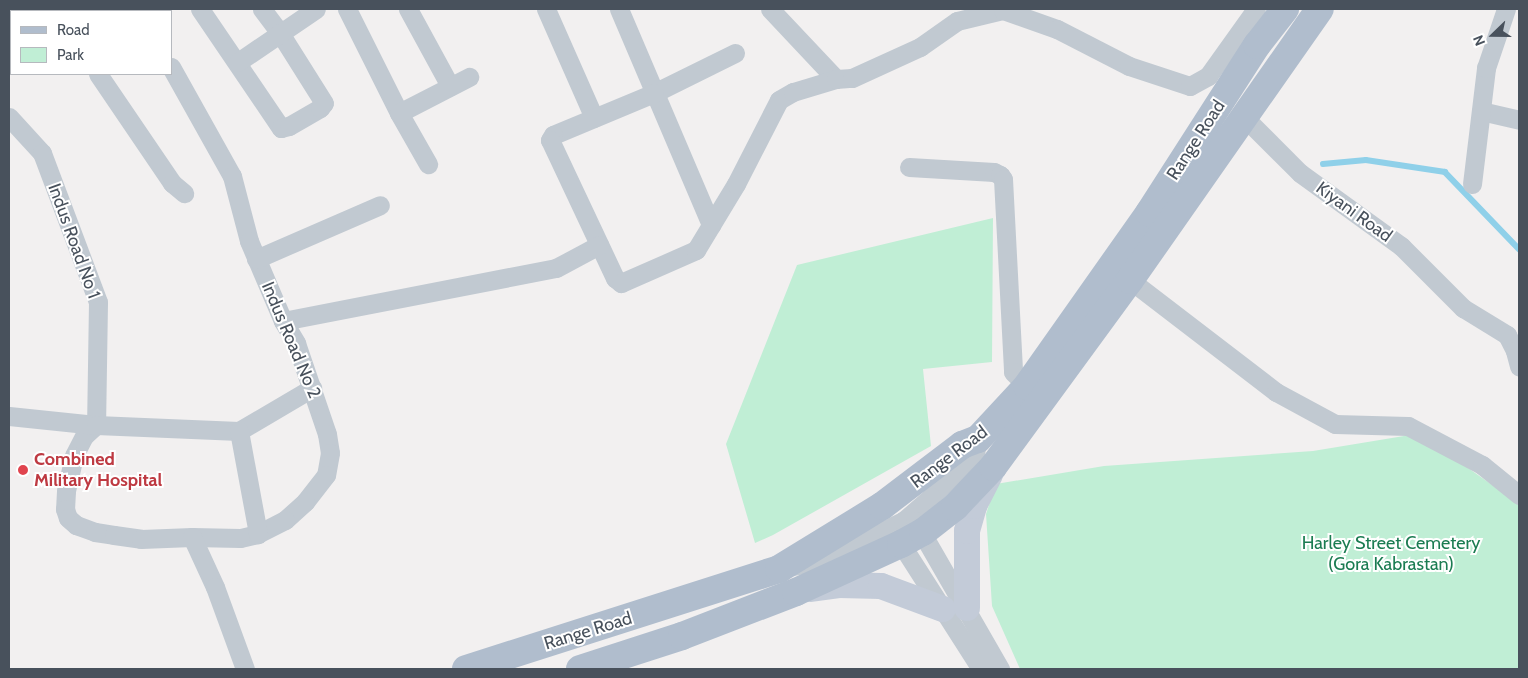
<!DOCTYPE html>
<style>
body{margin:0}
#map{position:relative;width:1528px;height:678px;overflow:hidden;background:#f2f0f0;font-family:Cabin,sans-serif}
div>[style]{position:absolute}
.green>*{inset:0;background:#c0eed5}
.stream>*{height:5.5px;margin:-2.75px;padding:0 2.75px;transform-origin:2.75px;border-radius:2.75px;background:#8fd0e9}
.minor>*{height:19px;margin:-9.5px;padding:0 9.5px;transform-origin:9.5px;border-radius:9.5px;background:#c1c9d1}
.secondary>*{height:26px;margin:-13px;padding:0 13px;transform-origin:13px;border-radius:13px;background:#c3cbd8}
.primary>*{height:28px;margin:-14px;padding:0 14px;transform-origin:14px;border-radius:14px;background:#b0bdcd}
.dots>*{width:14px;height:14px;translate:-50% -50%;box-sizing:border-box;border:2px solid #fff;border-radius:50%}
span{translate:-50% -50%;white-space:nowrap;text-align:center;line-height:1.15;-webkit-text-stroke:4px #fff;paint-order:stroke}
.street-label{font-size:18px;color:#48515c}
.health-label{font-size:18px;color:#be3a42;font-weight:700}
.left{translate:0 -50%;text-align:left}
.park-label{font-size:18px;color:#1b7c52}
.frame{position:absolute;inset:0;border:10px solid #48515c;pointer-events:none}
.legend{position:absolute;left:10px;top:10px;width:162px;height:65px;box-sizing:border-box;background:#fff;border:1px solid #b6b9be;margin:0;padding:6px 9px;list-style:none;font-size:15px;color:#48515c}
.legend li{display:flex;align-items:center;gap:10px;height:25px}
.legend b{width:25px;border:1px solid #b6b9be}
.north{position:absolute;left:1468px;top:10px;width:50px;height:50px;-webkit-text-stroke:4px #fff;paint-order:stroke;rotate:248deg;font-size:14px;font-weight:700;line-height:20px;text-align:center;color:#48515c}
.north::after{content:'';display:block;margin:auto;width:18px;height:22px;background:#48515c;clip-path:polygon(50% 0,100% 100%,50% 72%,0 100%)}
</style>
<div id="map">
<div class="green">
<div style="clip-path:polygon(993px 218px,992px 362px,923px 369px,931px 446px,773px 535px,755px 543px,726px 444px,797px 265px)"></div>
<div style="clip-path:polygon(1410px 435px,1444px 451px,1519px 504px,1519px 669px,1020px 669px,992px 606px,986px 514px,996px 484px,1104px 466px,1313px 451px)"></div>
</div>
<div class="stream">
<div style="left:1323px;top:164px;width:43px;rotate:-5.3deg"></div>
<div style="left:1366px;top:160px;width:80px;rotate:8.6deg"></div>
<div style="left:1445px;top:172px;width:107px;rotate:46.1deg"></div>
</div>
<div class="minor">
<div style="left:139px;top:9px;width:2px;rotate:63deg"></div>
<div style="left:200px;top:9px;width:144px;rotate:55.8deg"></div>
<div style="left:281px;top:128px;width:8px;rotate:-14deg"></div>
<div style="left:289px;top:126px;width:36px;rotate:-30deg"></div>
<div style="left:320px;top:108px;width:6px;rotate:-51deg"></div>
<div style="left:324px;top:103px;width:83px;rotate:-122.2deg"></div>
<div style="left:280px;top:33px;width:30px;rotate:-127deg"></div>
<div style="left:347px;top:9px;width:116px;rotate:63.4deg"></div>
<div style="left:399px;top:113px;width:59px;rotate:60.4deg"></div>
<div style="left:408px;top:9px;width:88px;rotate:61.4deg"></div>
<div style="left:546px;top:9px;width:119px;rotate:66.2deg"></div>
<div style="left:619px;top:9px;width:235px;rotate:66.9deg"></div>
<div style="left:770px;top:9px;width:96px;rotate:46.7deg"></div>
<div style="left:52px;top:11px;width:4px;rotate:-34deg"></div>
<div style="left:735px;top:53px;width:90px;rotate:153.7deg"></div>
<div style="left:654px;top:93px;width:109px;rotate:157.4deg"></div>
<div style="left:553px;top:135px;width:6px;rotate:121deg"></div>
<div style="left:550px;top:140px;width:153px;rotate:64.8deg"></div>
<div style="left:615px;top:278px;width:8px;rotate:40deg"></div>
<div style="left:621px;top:283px;width:82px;rotate:-23.7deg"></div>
<div style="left:696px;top:250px;width:77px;rotate:-58.8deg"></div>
<div style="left:736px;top:184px;width:94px;rotate:-62.9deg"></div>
<div style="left:779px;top:100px;width:16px;rotate:-30deg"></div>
<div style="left:793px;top:92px;width:45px;rotate:-16.8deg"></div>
<div style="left:836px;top:79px;width:16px;rotate:-4deg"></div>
<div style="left:852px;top:78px;width:75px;rotate:-24.5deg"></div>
<div style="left:920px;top:47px;width:45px;rotate:-35.1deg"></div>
<div style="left:957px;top:21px;width:47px;rotate:-13.4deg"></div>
<div style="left:1003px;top:10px;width:57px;rotate:19.4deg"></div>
<div style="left:1057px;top:29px;width:81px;rotate:27.2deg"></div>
<div style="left:1129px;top:66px;width:64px;rotate:18.2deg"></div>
<div style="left:1190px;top:86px;width:21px;rotate:-29deg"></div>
<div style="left:1208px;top:76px;width:82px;rotate:-54.4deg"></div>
<div style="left:9px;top:59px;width:2px;rotate:-27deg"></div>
<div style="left:238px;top:62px;width:94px;rotate:-34.2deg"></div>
<div style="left:171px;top:67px;width:125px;rotate:60.8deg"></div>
<div style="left:232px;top:176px;width:67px;rotate:75.3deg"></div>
<div style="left:249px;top:241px;width:87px;rotate:67deg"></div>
<div style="left:283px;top:321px;width:26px;rotate:59deg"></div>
<div style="left:296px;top:343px;width:96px;rotate:71.2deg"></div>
<div style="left:327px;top:434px;width:19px;rotate:81deg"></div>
<div style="left:330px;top:453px;width:22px;rotate:100deg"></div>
<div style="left:326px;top:475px;width:34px;rotate:128deg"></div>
<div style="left:305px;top:502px;width:27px;rotate:138deg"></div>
<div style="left:285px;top:520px;width:30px;rotate:153deg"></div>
<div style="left:258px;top:534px;width:18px;rotate:167deg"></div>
<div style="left:240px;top:538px;width:48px;rotate:-178.8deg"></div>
<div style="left:98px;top:74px;width:132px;rotate:55.8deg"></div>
<div style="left:172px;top:183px;width:16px;rotate:40deg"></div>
<div style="left:1481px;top:111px;width:39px;rotate:13deg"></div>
<div style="left:399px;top:113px;width:79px;rotate:-27.2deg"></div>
<div style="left:9px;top:117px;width:49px;rotate:47.5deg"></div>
<div style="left:42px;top:153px;width:159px;rotate:69.4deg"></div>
<div style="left:98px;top:302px;width:123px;rotate:90.9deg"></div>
<div style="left:96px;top:425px;width:16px;rotate:137deg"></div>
<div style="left:84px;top:436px;width:22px;rotate:117deg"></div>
<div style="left:74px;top:456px;width:36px;rotate:103deg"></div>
<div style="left:66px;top:491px;width:18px;rotate:93deg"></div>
<div style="left:65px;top:509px;width:9px;rotate:72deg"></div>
<div style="left:68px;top:518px;width:11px;rotate:41deg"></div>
<div style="left:76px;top:525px;width:20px;rotate:20deg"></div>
<div style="left:95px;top:532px;width:19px;rotate:9deg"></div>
<div style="left:114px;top:535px;width:27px;rotate:8deg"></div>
<div style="left:141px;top:539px;width:51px;rotate:-2.2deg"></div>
<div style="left:192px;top:537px;width:55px;rotate:65.3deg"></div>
<div style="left:215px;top:587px;width:87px;rotate:69.9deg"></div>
<div style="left:1245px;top:118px;width:78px;rotate:45deg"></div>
<div style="left:1300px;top:173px;width:125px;rotate:35.9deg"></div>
<div style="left:1401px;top:246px;width:88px;rotate:45deg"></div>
<div style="left:1463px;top:308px;width:52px;rotate:31.5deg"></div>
<div style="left:1507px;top:335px;width:18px;rotate:63deg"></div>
<div style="left:1515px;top:351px;width:16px;rotate:75deg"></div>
<div style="left:909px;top:167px;width:85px;rotate:3.4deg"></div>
<div style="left:994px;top:172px;width:7px;rotate:27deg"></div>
<div style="left:1000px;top:175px;width:5px;rotate:53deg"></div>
<div style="left:1003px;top:179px;width:193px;rotate:87deg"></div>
<div style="left:1013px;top:372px;width:20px;rotate:45deg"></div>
<div style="left:1472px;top:184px;width:117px;rotate:-83.1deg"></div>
<div style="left:1486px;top:68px;width:62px;rotate:-71.3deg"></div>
<div style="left:256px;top:259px;width:135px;rotate:-23.5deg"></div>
<div style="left:1130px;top:280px;width:184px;rotate:37.5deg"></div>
<div style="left:1276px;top:392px;width:67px;rotate:28.5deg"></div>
<div style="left:1335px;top:424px;width:73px;rotate:1.6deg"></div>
<div style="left:1408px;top:426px;width:84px;rotate:27.8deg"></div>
<div style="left:1482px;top:465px;width:48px;rotate:39deg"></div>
<div style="left:283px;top:321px;width:278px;rotate:-11deg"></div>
<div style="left:556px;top:268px;width:49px;rotate:-28.1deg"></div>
<div style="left:9px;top:416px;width:87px;rotate:5.9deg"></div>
<div style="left:96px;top:425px;width:143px;rotate:2.4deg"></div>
<div style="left:239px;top:431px;width:85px;rotate:-30.5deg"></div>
<div style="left:239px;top:431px;width:105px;rotate:79.5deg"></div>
<div style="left:978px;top:439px;width:14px;rotate:102deg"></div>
<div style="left:975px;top:453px;width:62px;rotate:135deg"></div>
<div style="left:931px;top:497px;width:37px;rotate:139deg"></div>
<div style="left:903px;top:521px;width:11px;rotate:124deg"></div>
<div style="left:897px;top:530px;width:15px;rotate:74deg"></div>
<div style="left:901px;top:544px;width:148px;rotate:57.4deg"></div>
<div style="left:793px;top:566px;width:27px;rotate:-10deg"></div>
<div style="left:820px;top:561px;width:92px;rotate:-25.7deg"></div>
<div style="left:903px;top:521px;width:12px"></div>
<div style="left:915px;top:521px;width:171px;rotate:60.1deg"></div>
</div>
<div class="secondary">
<div style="left:811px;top:589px;width:28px;rotate:-8deg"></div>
<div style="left:839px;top:585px;width:42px;rotate:1.4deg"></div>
<div style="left:881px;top:586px;width:66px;rotate:20.4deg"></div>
<div style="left:967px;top:608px;width:77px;rotate:-90deg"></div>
<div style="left:967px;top:531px;width:26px;rotate:-74deg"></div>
<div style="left:974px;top:506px;width:35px;rotate:-63deg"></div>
</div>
<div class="primary">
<div style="left:466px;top:669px;width:329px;rotate:-17.7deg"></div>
<div style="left:779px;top:569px;width:121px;rotate:-31.5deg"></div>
<div style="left:882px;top:506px;width:101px;rotate:-37.3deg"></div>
<div style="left:962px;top:445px;width:17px;rotate:-21deg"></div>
<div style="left:978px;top:439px;width:72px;rotate:-47.2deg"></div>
<div style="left:1027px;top:386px;width:212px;rotate:-54.8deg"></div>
<div style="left:1149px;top:213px;width:200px;rotate:-57.3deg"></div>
<div style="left:1257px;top:45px;width:46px;rotate:-52.1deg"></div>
<div style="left:580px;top:669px;width:107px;rotate:-17.9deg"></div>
<div style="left:682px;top:636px;width:122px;rotate:-21.1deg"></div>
<div style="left:796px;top:592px;width:115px;rotate:-24.6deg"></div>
<div style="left:901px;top:544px;width:25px;rotate:-29deg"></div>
<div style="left:923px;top:532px;width:41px;rotate:-38deg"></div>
<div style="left:955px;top:507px;width:55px;rotate:-46.5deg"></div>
<div style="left:993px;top:467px;width:232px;rotate:-53.8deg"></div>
<div style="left:1130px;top:280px;width:331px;rotate:-55deg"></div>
</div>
<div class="dots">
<div style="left:23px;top:470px;background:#e0444e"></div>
</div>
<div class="street-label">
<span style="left:1196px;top:140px;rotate:-57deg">Range Road</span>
<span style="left:1354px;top:212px;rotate:36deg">Kiyani Road</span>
<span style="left:74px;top:241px;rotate:70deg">Indus Road No 1</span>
<span style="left:291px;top:340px;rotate:67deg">Indus Road No 2</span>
<span style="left:949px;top:457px;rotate:-37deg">Range Road</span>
<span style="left:588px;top:631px;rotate:-17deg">Range Road</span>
</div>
<div class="health-label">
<span class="left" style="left:34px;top:470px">Combined<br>Military Hospital</span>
</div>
<div class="park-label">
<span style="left:1391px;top:554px">Harley Street Cemetery<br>(Gora Kabrastan)</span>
</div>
<div class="frame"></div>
<ul class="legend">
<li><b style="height:6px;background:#b0bdcd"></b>Road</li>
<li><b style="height:14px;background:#c0eed5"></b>Park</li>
</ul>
<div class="north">N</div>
</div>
